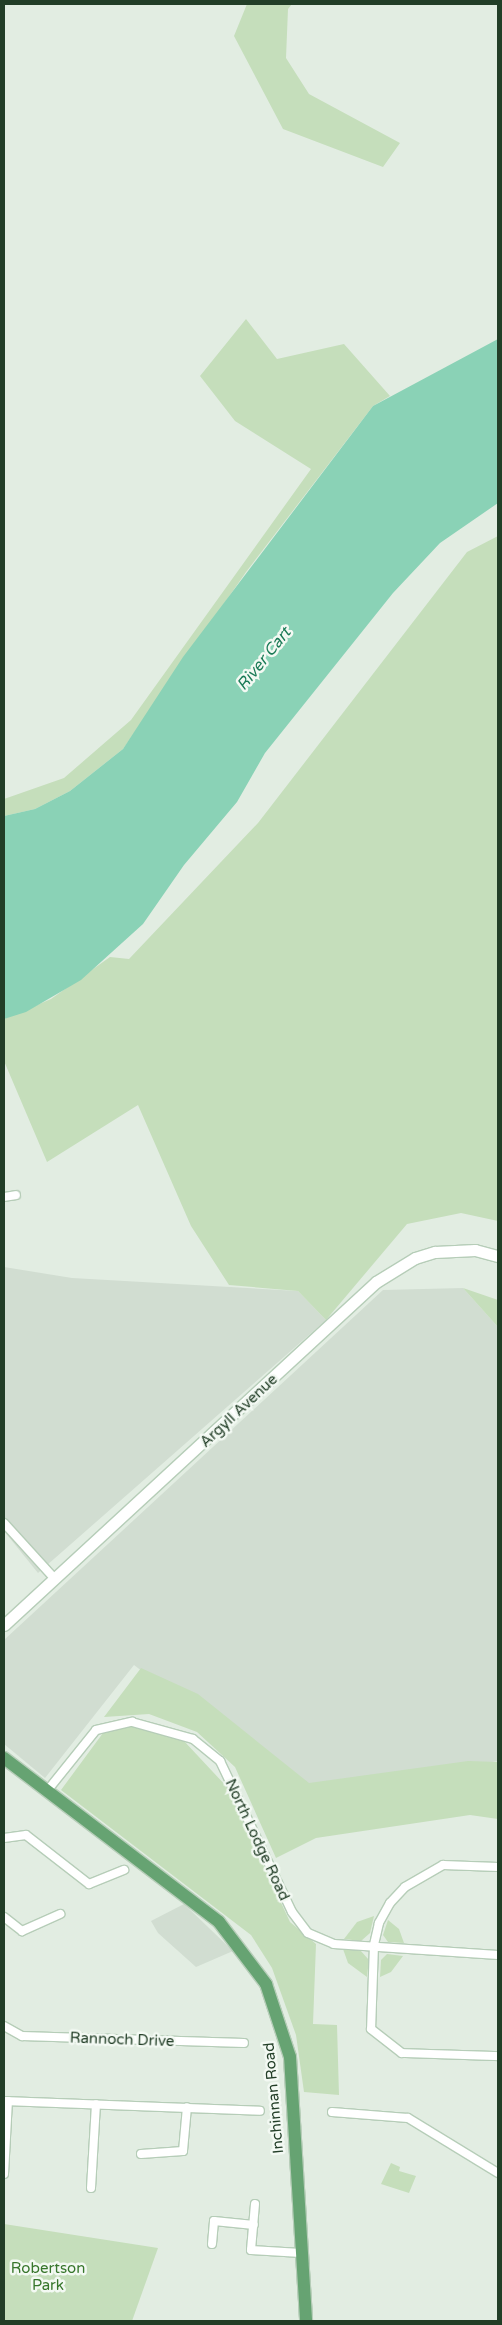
<!DOCTYPE html>
<style>
body{margin:0}
#map{position:relative;width:502px;height:2325px;overflow:hidden;background:#e2ede2;font-family:"Varela Round",sans-serif}
div>[style]{position:absolute}
.built>*{inset:0;background:#d1ddd1}
.green>*{inset:0;background:#c5debb}
.water>*{inset:0;background:#8ad2b6}
.roads{filter:drop-shadow(1px 0 #b6cdb8) drop-shadow(-1px 0 #b6cdb8) drop-shadow(0 1px #b6cdb8) drop-shadow(0 -1px #b6cdb8)}
.street>*{height:8px;margin:-4px;padding:0 4px;transform-origin:4px;border-radius:4px;background:#fff}
.secondary>*{height:11px;margin:-5.5px;padding:0 5.5px;transform-origin:5.5px;border-radius:5.5px;background:#fff}
.primary>*{height:12px;margin:-6px;padding:0 6px;transform-origin:6px;border-radius:6px;background:#66a372}
span{translate:-50% -50%;white-space:nowrap;text-align:center;line-height:1.15;-webkit-text-stroke:5px #f3f9f3;paint-order:stroke}
.street-label{font-size:15px;color:#223e27}
.park-label{font-size:15px;color:#37762c}
.water-label{font-size:16px;color:#1b7b57;font-style:italic}
.frame{position:absolute;inset:0;border:5px solid #223e27;pointer-events:none}
</style>
<div id="map">
<div class="built">
<div style="clip-path:polygon(4px 1267px,72px 1278px,298px 1291px,326px 1320px,38px 1573px,4px 1531px)"></div>
<div style="clip-path:polygon(463px 1288px,498px 1327px,498px 1761px,303px 1794px,134px 1665px,45px 1778px,4px 1744px,4px 1640px,383px 1290px)"></div>
<div style="clip-path:polygon(184px 1904px,233px 1951px,196px 1967px,158px 1933px,151px 1921px)"></div>
</div>
<div class="green">
<div style="clip-path:polygon(247px 4px,292px 4px,288px 9px,286px 58px,309px 94px,400px 143px,383px 167px,283px 129px,234px 36px)"></div>
<div style="clip-path:polygon(246px 319px,277px 359px,344px 344px,390px 396px,373px 406px,246px 572px,123px 749px,70px 791px,35px 809px,4px 816px,4px 799px,64px 778px,131px 720px,311px 469px,235px 421px,200px 376px)"></div>
<div style="clip-path:polygon(498px 536px,498px 1221px,461px 1213px,407px 1224px,326px 1320px,298px 1291px,229px 1285px,191px 1226px,138px 1105px,47px 1162px,4px 1061px,4px 1019px,51px 999px,110px 957px,129px 959px,258px 823px,467px 552px)"></div>
<div style="clip-path:polygon(463px 1288px,498px 1300px,498px 1327px)"></div>
<div style="clip-path:polygon(141px 1668px,198px 1694px,309px 1783px,468px 1761px,498px 1762px,498px 1819px,470px 1815px,316px 1838px,276px 1858px,235px 1767px,197px 1732px,149px 1714px,104px 1717px)"></div>
<div style="clip-path:polygon(128px 1726px,151px 1729px,184px 1741px,227px 1787px,290px 1922px,316px 1944px,313px 2024px,337px 2025px,339px 2095px,304px 2092px,296px 2035px,272px 1968px,251px 1935px,61px 1790px,103px 1733px)"></div>
<div style="clip-path:polygon(374px 1916px,370px 1933px,361px 1941px,344px 1939px,357px 1922px)"></div>
<div style="clip-path:polygon(388px 1920px,399px 1929px,404px 1943px,388px 1942px,383px 1935px)"></div>
<div style="clip-path:polygon(343px 1949px,360px 1950px,369px 1960px,367px 1977px,348px 1963px)"></div>
<div style="clip-path:polygon(387px 1954px,403px 1956px,391px 1972px,380px 1977px,381px 1960px)"></div>
<div style="clip-path:polygon(391px 2163px,400px 2167px,399px 2171px,416px 2176px,409px 2193px,381px 2184px)"></div>
<div style="clip-path:polygon(4px 2224px,158px 2248px,132px 2321px,4px 2321px)"></div>
</div>
<div class="water">
<div style="clip-path:polygon(498px 339px,498px 503px,440px 543px,393px 593px,265px 753px,237px 802px,184px 865px,143px 924px,81px 980px,26px 1012px,4px 1019px,4px 816px,35px 809px,70px 791px,123px 749px,183px 657px,373px 406px)"></div>
</div>
<div class="roads">
<div class="street">
<div style="left:4px;top:1197px;width:12px;rotate:-9deg"></div>
<div style="left:4px;top:1523px;width:76px;rotate:47.7deg"></div>
<div style="left:47px;top:1791px;width:78px;rotate:-51.2deg"></div>
<div style="left:96px;top:1730px;width:37px;rotate:-13deg"></div>
<div style="left:132px;top:1722px;width:63px;rotate:15.6deg"></div>
<div style="left:193px;top:1739px;width:35px;rotate:39deg"></div>
<div style="left:220px;top:1761px;width:167px;rotate:64.5deg"></div>
<div style="left:292px;top:1912px;width:26px;rotate:53deg"></div>
<div style="left:308px;top:1933px;width:28px;rotate:23deg"></div>
<div style="left:334px;top:1944px;width:164px;rotate:3.8deg"></div>
<div style="left:4px;top:1838px;width:22px;rotate:-8deg"></div>
<div style="left:26px;top:1835px;width:80px;rotate:37.9deg"></div>
<div style="left:89px;top:1884px;width:38px;rotate:-22deg"></div>
<div style="left:498px;top:1867px;width:55px;rotate:-177.9deg"></div>
<div style="left:443px;top:1865px;width:44px;rotate:149.9deg"></div>
<div style="left:405px;top:1887px;width:22px;rotate:133deg"></div>
<div style="left:390px;top:1903px;width:23px;rotate:119deg"></div>
<div style="left:379px;top:1923px;width:23px;rotate:103deg"></div>
<div style="left:374px;top:1945px;width:84px;rotate:92deg"></div>
<div style="left:371px;top:2029px;width:39px;rotate:38deg"></div>
<div style="left:402px;top:2053px;width:96px;rotate:1.8deg"></div>
<div style="left:4px;top:1917px;width:23px;rotate:38deg"></div>
<div style="left:22px;top:1931px;width:42px;rotate:-24.1deg"></div>
<div style="left:4px;top:2026px;width:21px;rotate:29deg"></div>
<div style="left:22px;top:2036px;width:222px;rotate:1.8deg"></div>
<div style="left:4px;top:2101px;width:256px;rotate:2.2deg"></div>
<div style="left:332px;top:2112px;width:76px;rotate:4.5deg"></div>
<div style="left:408px;top:2118px;width:105px;rotate:31.4deg"></div>
<div style="left:141px;top:2154px;width:42px;rotate:-4.1deg"></div>
<div style="left:183px;top:2151px;width:44px;rotate:-84.8deg"></div>
<div style="left:4px;top:2174px;width:73px;rotate:-86.9deg"></div>
<div style="left:91px;top:2188px;width:84px;rotate:-86.6deg"></div>
<div style="left:255px;top:2204px;width:46px;rotate:95deg"></div>
<div style="left:251px;top:2250px;width:50px;rotate:3.4deg"></div>
<div style="left:212px;top:2244px;width:23px;rotate:-85deg"></div>
<div style="left:214px;top:2221px;width:40px;rotate:5.7deg"></div>
</div>
<div class="secondary">
<div style="left:4px;top:1625px;width:506px;rotate:-42.68deg"></div>
<div style="left:376px;top:1282px;width:46px;rotate:-31.6deg"></div>
<div style="left:415px;top:1258px;width:21px;rotate:-17deg"></div>
<div style="left:435px;top:1252px;width:40px;rotate:-2.9deg"></div>
<div style="left:475px;top:1250px;width:24px;rotate:15deg"></div>
</div>
<div class="primary">
<div style="left:4px;top:1758px;width:270px;rotate:37.3deg"></div>
<div style="left:219px;top:1922px;width:78px;rotate:52.8deg"></div>
<div style="left:266px;top:1984px;width:77px;rotate:71.8deg"></div>
<div style="left:290px;top:2057px;width:264px;rotate:86.5deg"></div>
</div>
</div>
<div class="street-label">
<span style="left:239px;top:1411px;rotate:-43deg">Argyll Avenue</span>
<span style="left:257px;top:1840px;rotate:65deg">North Lodge Road</span>
<span style="left:122px;top:2040px;rotate:2deg">Rannoch Drive</span>
<span style="left:274px;top:2098px;rotate:-95deg">Inchinnan Road</span>
</div>
<div class="park-label">
<span style="left:48px;top:2277px">Robertson<br>Park</span>
</div>
<div class="water-label">
<span style="left:264px;top:659px;rotate:-51deg">River Cart</span>
</div>
<div class="frame"></div>
</div>
